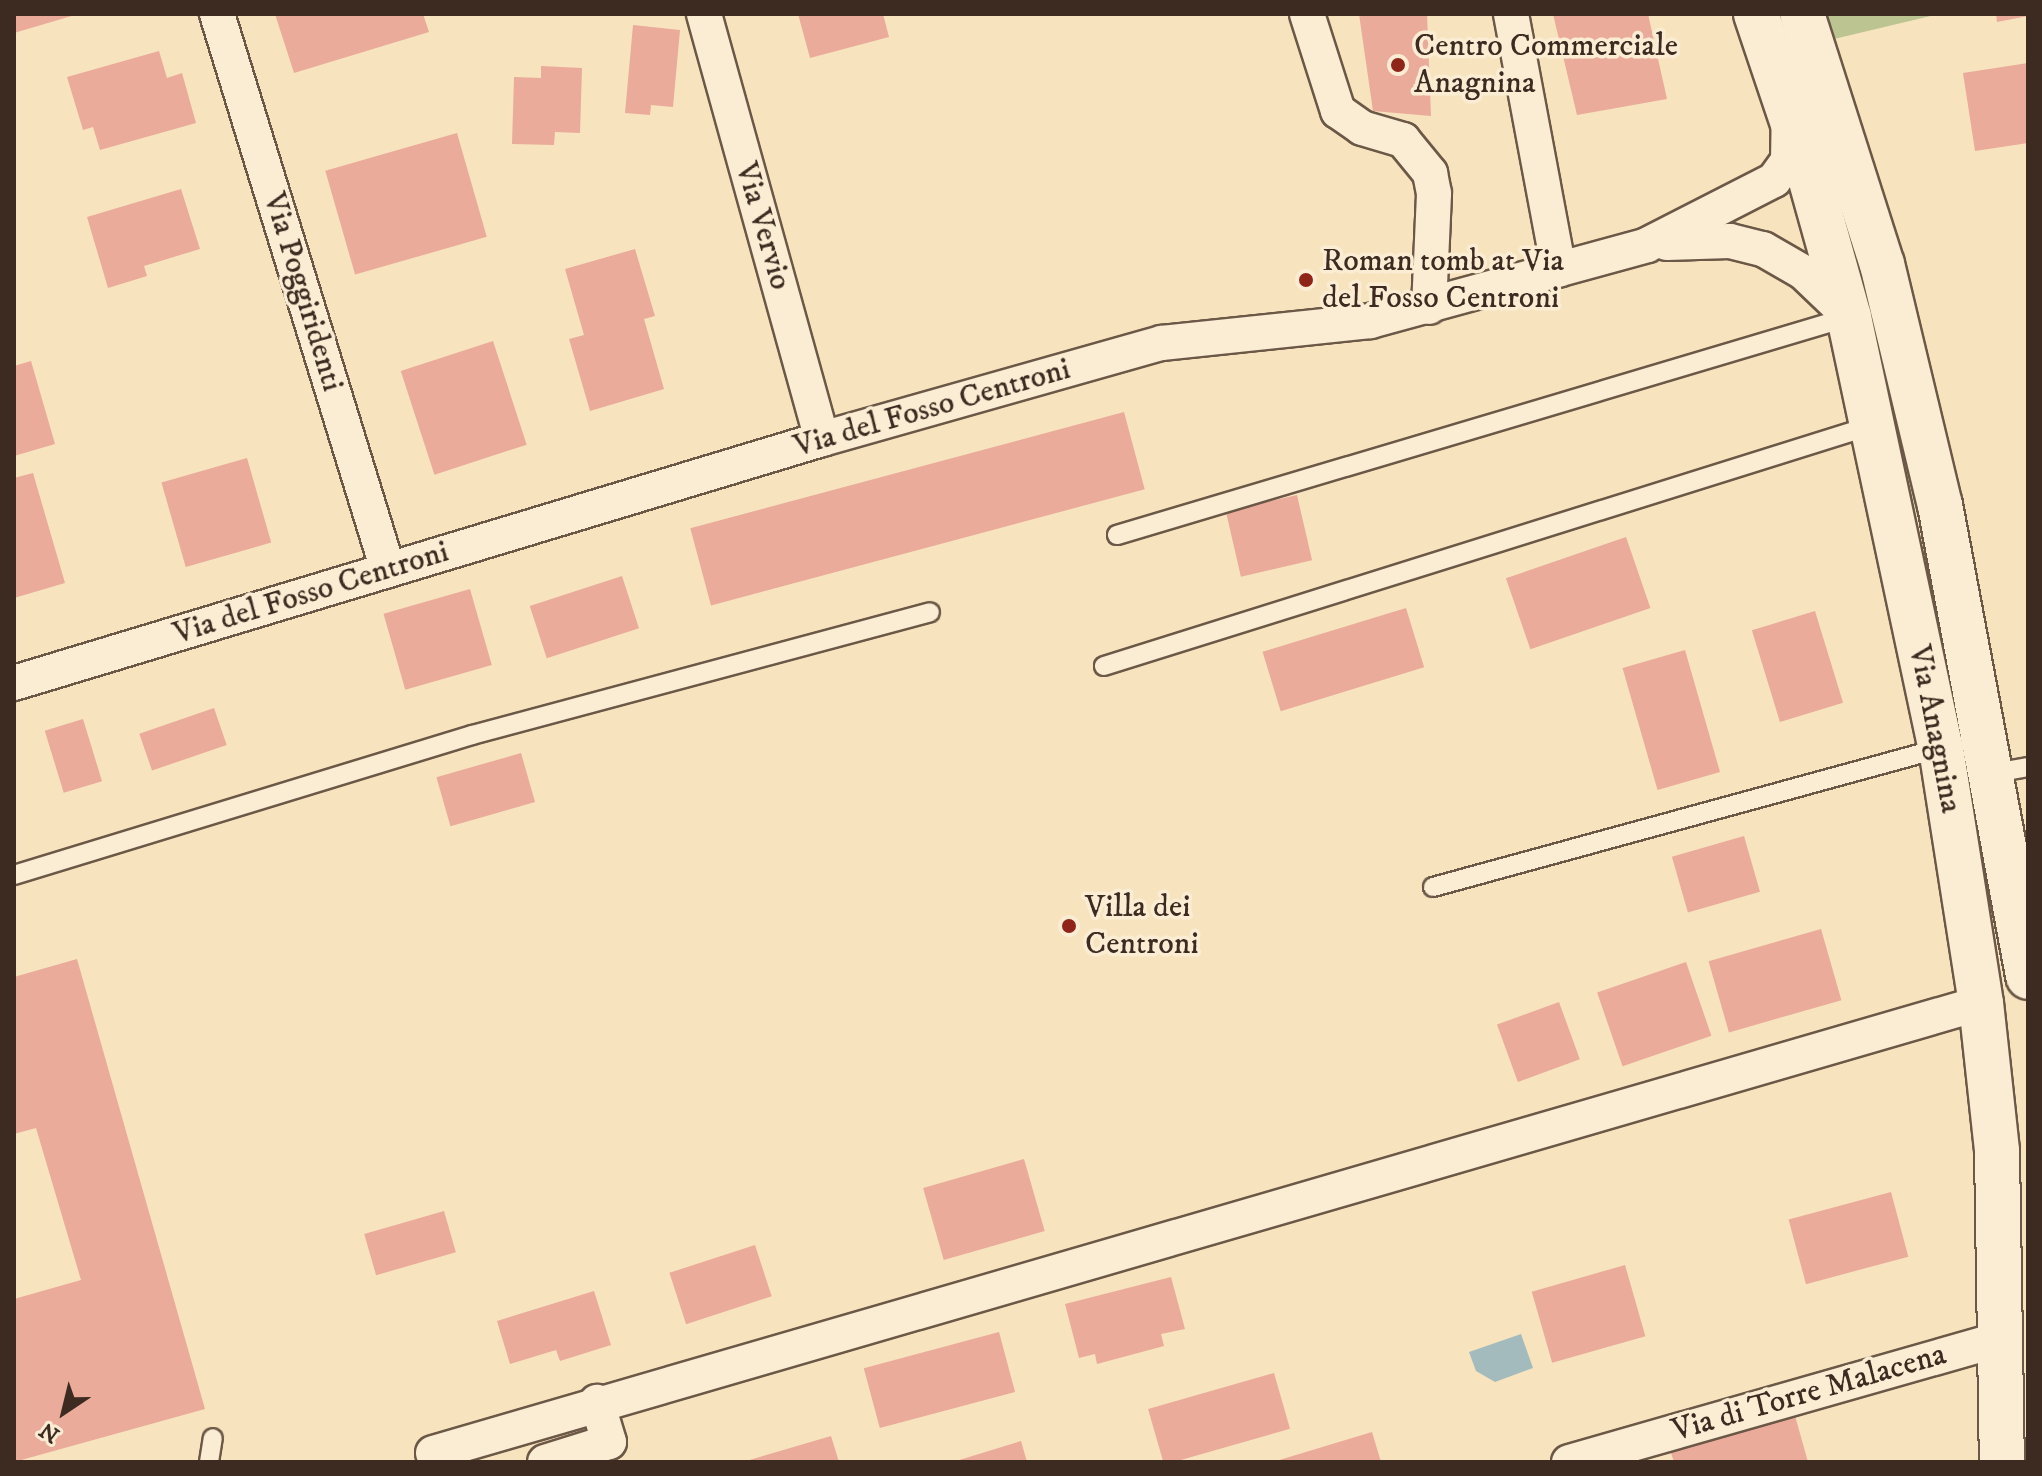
<!DOCTYPE html>
<style>
body{margin:0}
#map{position:relative;width:2042px;height:1476px;overflow:hidden;background:#f7e3bd;font-family:"IM FELL DW Pica",serif}
div>[style]{position:absolute}
.green>*{inset:0;background:#bcc492}
.water>*{inset:0;background:#a3bbbd}
.building>*{inset:0;background:#eaab9b;transform-origin:0 0}
.roads{filter:drop-shadow(2px 0 #6c5847) drop-shadow(-2px 0 #6c5847) drop-shadow(0 2px #6c5847) drop-shadow(0 -2px #6c5847)}
.lane>*{height:18px;margin:-9px;padding:0 9px;transform-origin:9px;border-radius:9px;background:#faedd4}
.street>*{height:34px;margin:-17px;padding:0 17px;transform-origin:17px;border-radius:17px;background:#faedd4}
.secondary>*{height:44px;margin:-22px;padding:0 22px;transform-origin:22px;border-radius:22px;background:#faedd4}
.dots>*{width:22px;height:22px;translate:-50% -50%;box-sizing:border-box;border:4px solid #faedd4;border-radius:50%}
span{translate:-50% -50%;white-space:nowrap;text-align:center;line-height:1.15;-webkit-text-stroke:7px #faedd4;paint-order:stroke}
.poi-label{font-size:32px;color:#3d2a20}
.left{translate:0 -50%;text-align:left}
.street-label{font-size:32px;color:#3d2a20}
.frame{position:absolute;inset:0;border:16px solid #3d2a20;pointer-events:none}
.north{position:absolute;left:24px;top:1372px;width:80px;height:80px;-webkit-text-stroke:6px #faedd4;paint-order:stroke;rotate:215deg;font-size:22px;font-weight:700;line-height:32px;text-align:center;color:#3d2a20}
.north::after{content:'';display:block;margin:auto;width:28px;height:36px;background:#3d2a20;clip-path:polygon(50% 0,100% 100%,50% 72%,0 100%)}
</style>
<div id="map">
<div class="green">
<div style="clip-path:polygon(1802px 14px,1939px 14px,1813px 44px)"></div>
</div>
<div class="water">
<div style="clip-path:polygon(1521px 1334px,1533px 1368px,1495px 1382px,1476px 1371px,1469px 1352px)"></div>
</div>
<div class="building">
<div style="clip-path:polygon(14px 14px,75px 14px,75px 15px,14px 33px)"></div>
<div style="clip-path:polygon(275px 14px,423px 14px,429px 32px,294px 73px)"></div>
<div style="clip-path:polygon(798px 14px,883px 14px,889px 37px,810px 58px)"></div>
<div style="clip-path:polygon(1359px 14px,1427px 14px,1431px 116px,1373px 111px)"></div>
<div style="clip-path:polygon(1553px 14px,1648px 14px,1667px 99px,1577px 115px)"></div>
<div style="clip-path:polygon(1996px 14px,2028px 14px,2028px 16px,1997px 22px)"></div>
<div style="clip-path:polygon(633px 25px,680px 30px,673px 107px,651px 105px,650px 115px,625px 113px)"></div>
<div style="clip-path:polygon(159px 51px,167px 78px,182px 73px,196px 123px,100px 150px,93px 127px,83px 130px,67px 77px)"></div>
<div style="clip-path:polygon(2028px 63px,2028px 143px,1975px 151px,1963px 73px)"></div>
<div style="clip-path:polygon(541px 66px,582px 68px,580px 133px,555px 132px,554px 145px,512px 144px,514px 77px,541px 78px)"></div>
<div style="left:457px;top:133px;width:108px;height:137px;rotate:74deg"></div>
<div style="clip-path:polygon(181px 189px,200px 249px,144px 266px,147px 276px,108px 288px,87px 217px)"></div>
<div style="clip-path:polygon(635px 249px,655px 316px,644px 319px,664px 389px,590px 411px,569px 339px,584px 335px,565px 269px)"></div>
<div style="left:493px;top:341px;width:109px;height:97px;rotate:72deg"></div>
<div style="clip-path:polygon(31px 361px,55px 444px,14px 456px,14px 366px)"></div>
<div style="left:1124px;top:412px;width:80px;height:449px;rotate:75deg"></div>
<div style="left:247px;top:458px;width:88px;height:89px;rotate:74deg"></div>
<div style="clip-path:polygon(33px 473px,65px 583px,14px 598px,14px 478px)"></div>
<div style="left:1297px;top:495px;width:67px;height:73px;rotate:77deg"></div>
<div style="left:1626px;top:537px;width:75px;height:127px;rotate:71deg"></div>
<div style="left:622px;top:576px;width:55px;height:97px;rotate:72deg"></div>
<div style="left:470px;top:589px;width:79px;height:90px;rotate:74deg"></div>
<div style="left:1406px;top:608px;width:62px;height:150px;rotate:73deg"></div>
<div style="left:1815px;top:611px;width:96px;height:66px;rotate:73deg"></div>
<div style="left:1685px;top:650px;width:127px;height:65px;rotate:74deg"></div>
<div style="left:214px;top:708px;width:39px;height:79px;rotate:71deg"></div>
<div style="left:83px;top:719px;width:65px;height:40px;rotate:73deg"></div>
<div style="left:521px;top:753px;width:51px;height:88px;rotate:74deg"></div>
<div style="left:1744px;top:836px;width:58px;height:75px;rotate:74deg"></div>
<div style="left:1821px;top:929px;width:74px;height:117px;rotate:74deg"></div>
<div style="clip-path:polygon(77px 959px,205px 1409px,14px 1462px,14px 1299px,81px 1280px,36px 1128px,14px 1134px,14px 977px)"></div>
<div style="left:1686px;top:962px;width:78px;height:94px;rotate:71deg"></div>
<div style="left:1559px;top:1002px;width:61px;height:66px;rotate:70deg"></div>
<div style="left:1024px;top:1159px;width:75px;height:105px;rotate:74deg"></div>
<div style="left:1891px;top:1192px;width:67px;height:106px;rotate:75deg"></div>
<div style="left:444px;top:1211px;width:43px;height:83px;rotate:74deg"></div>
<div style="left:755px;top:1245px;width:54px;height:90px;rotate:72deg"></div>
<div style="left:1625px;top:1265px;width:74px;height:97px;rotate:74deg"></div>
<div style="clip-path:polygon(1171px 1277px,1185px 1329px,1161px 1334px,1164px 1346px,1097px 1364px,1095px 1354px,1079px 1358px,1065px 1304px)"></div>
<div style="clip-path:polygon(594px 1291px,611px 1345px,560px 1361px,556px 1350px,510px 1364px,497px 1321px)"></div>
<div style="left:999px;top:1332px;width:62px;height:140px;rotate:75deg"></div>
<div style="left:1274px;top:1373px;width:58px;height:131px;rotate:74deg"></div>
<div style="clip-path:polygon(1792px 1405px,1808px 1462px,1674px 1462px,1667px 1441px)"></div>
<div style="clip-path:polygon(1372px 1432px,1381px 1462px,1276px 1462px,1276px 1461px)"></div>
<div style="clip-path:polygon(831px 1436px,839px 1462px,747px 1462px,746px 1461px)"></div>
<div style="clip-path:polygon(1021px 1441px,1027px 1462px,956px 1462px,956px 1461px)"></div>
</div>
<div class="roads">
<div class="lane">
<div style="left:1117px;top:535px;width:764px;rotate:-16.58deg"></div>
<div style="left:1104px;top:666px;width:806px;rotate:-17.4deg"></div>
<div style="left:1994px;top:773px;width:35px;rotate:-10deg"></div>
<div style="left:14px;top:875px;width:479px;rotate:-17deg"></div>
<div style="left:472px;top:735px;width:474px;rotate:-15deg"></div>
<div style="left:1433px;top:887px;width:527px;rotate:-15.3deg"></div>
<div style="left:209px;top:1462px;width:24px;rotate:-81deg"></div>
</div>
<div class="street">
<div style="left:217px;top:14px;width:582px;rotate:72.9deg"></div>
<div style="left:704px;top:14px;width:441px;rotate:74.5deg"></div>
<div style="left:1307px;top:14px;width:102px;rotate:72.3deg"></div>
<div style="left:1338px;top:111px;width:29px;rotate:35deg"></div>
<div style="left:1362px;top:128px;width:43px;rotate:16.3deg"></div>
<div style="left:1403px;top:140px;width:43px;rotate:50.7deg"></div>
<div style="left:1430px;top:173px;width:21px;rotate:79deg"></div>
<div style="left:1434px;top:194px;width:113px;rotate:92.5deg"></div>
<div style="left:1511px;top:14px;width:260px;rotate:79.4deg"></div>
<div style="left:1667px;top:243px;width:63px;rotate:-1.8deg"></div>
<div style="left:1730px;top:241px;width:34px;rotate:14deg"></div>
<div style="left:1763px;top:249px;width:46px;rotate:29.9deg"></div>
<div style="left:1803px;top:272px;width:64px;rotate:43.7deg"></div>
<div style="left:14px;top:683px;width:844px;rotate:-16.8deg"></div>
<div style="left:822px;top:439px;width:353px;rotate:-15.8deg"></div>
<div style="left:1162px;top:343px;width:209px;rotate:-6deg"></div>
<div style="left:1370px;top:321px;width:287px;rotate:-15.3deg"></div>
<div style="left:1647px;top:245px;width:143px;rotate:-27.1deg"></div>
<div style="left:1774px;top:180px;width:24px;rotate:-54deg"></div>
<div style="left:1788px;top:161px;width:39px;rotate:-89deg"></div>
<div style="left:433px;top:1453px;width:1612px;rotate:-16.21deg"></div>
<div style="left:545px;top:1462px;width:67px;rotate:-17.4deg"></div>
<div style="left:609px;top:1442px;width:42px;rotate:-106.7deg"></div>
<div style="left:1569px;top:1462px;width:451px;rotate:-15.9deg"></div>
</div>
<div class="secondary">
<div style="left:1756px;top:14px;width:157px;rotate:71.4deg"></div>
<div style="left:1806px;top:163px;width:160px;rotate:74.4deg"></div>
<div style="left:1849px;top:317px;width:441px;rotate:78deg"></div>
<div style="left:1941px;top:748px;width:258px;rotate:81.1deg"></div>
<div style="left:1981px;top:1003px;width:149px;rotate:83.8deg"></div>
<div style="left:1997px;top:1151px;width:311px;rotate:89.1deg"></div>
<div style="left:1802px;top:14px;width:262px;rotate:72.3deg"></div>
<div style="left:1882px;top:264px;width:248px;rotate:76.5deg"></div>
<div style="left:1940px;top:505px;width:480px;rotate:79.4deg"></div>
</div>
</div>
<div class="dots">
<div style="left:1398px;top:65px;background:#8f2418"></div>
<div style="left:1306px;top:280px;background:#8f2418"></div>
<div style="left:1069px;top:926px;background:#8f2418"></div>
</div>
<div class="poi-label">
<span class="left" style="left:1414px;top:65px">Centro Commerciale<br>Anagnina</span>
<span class="left" style="left:1322px;top:280px">Roman tomb at Via<br>del Fosso Centroni</span>
<span class="left" style="left:1085px;top:926px">Villa dei<br>Centroni</span>
</div>
<div class="street-label">
<span style="left:763px;top:226px;rotate:74deg">Via Vervio</span>
<span style="left:303px;top:292px;rotate:73deg">Via Poggiridenti</span>
<span style="left:932px;top:408px;rotate:-16deg">Via del Fosso Centroni</span>
<span style="left:311px;top:593px;rotate:-17deg">Via del Fosso Centroni</span>
<span style="left:1935px;top:729px;rotate:79deg">Via Anagnina</span>
<span style="left:1809px;top:1393px;rotate:-16deg">Via di Torre Malacena</span>
</div>
<div class="frame"></div>
<div class="north">N</div>
</div>
